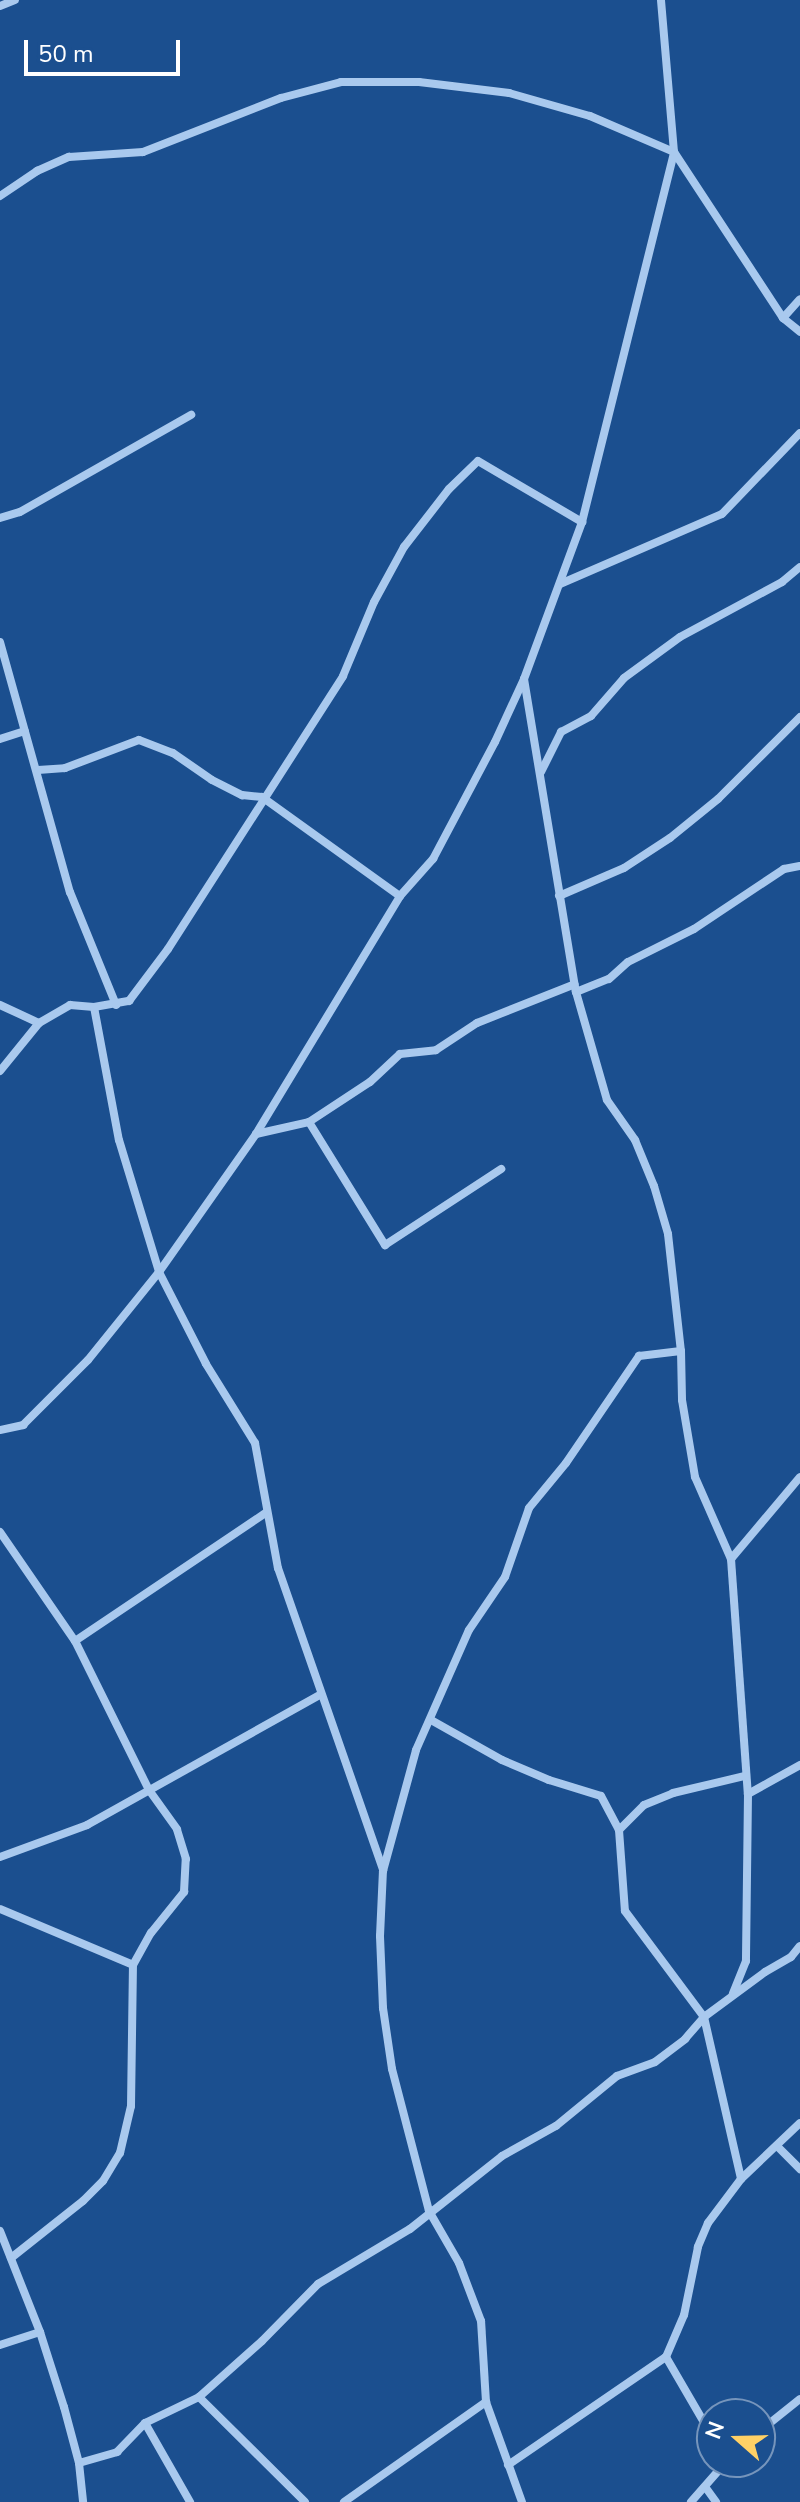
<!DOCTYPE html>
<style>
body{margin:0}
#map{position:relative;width:800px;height:2502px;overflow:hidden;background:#1b4f8f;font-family:"Nunito Sans",sans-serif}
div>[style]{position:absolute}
.minor>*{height:8px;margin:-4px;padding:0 4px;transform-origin:4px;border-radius:4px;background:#a9c9ee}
span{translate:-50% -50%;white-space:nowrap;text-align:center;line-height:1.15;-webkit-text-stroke:8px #1b4f8f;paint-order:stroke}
.north{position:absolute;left:696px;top:2398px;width:80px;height:80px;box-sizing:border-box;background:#1b4f8f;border:2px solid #7695bc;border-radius:50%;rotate:290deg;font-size:22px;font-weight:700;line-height:32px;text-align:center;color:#fff}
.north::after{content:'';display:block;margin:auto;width:28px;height:36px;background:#ffd166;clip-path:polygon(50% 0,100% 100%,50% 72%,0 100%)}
.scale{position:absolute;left:24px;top:40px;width:156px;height:36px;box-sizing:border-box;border:4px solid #fff;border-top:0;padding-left:10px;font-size:24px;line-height:28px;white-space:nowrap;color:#fff;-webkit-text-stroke:6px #1b4f8f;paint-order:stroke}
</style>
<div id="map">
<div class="minor">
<div style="left:0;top:6px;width:16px;rotate:-22deg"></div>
<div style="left:0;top:196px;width:45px;rotate:-34deg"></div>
<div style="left:37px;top:171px;width:35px;rotate:-24deg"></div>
<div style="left:69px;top:157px;width:74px;rotate:-3.9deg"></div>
<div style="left:143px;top:152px;width:148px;rotate:-21.4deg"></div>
<div style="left:281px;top:98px;width:62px;rotate:-14.9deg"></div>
<div style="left:341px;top:82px;width:78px"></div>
<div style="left:419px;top:82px;width:91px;rotate:7deg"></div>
<div style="left:509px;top:93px;width:84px;rotate:15.9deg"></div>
<div style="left:590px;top:116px;width:91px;rotate:23.2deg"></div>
<div style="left:674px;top:152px;width:199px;rotate:56.7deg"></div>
<div style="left:783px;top:318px;width:22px;rotate:39deg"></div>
<div style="left:783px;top:318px;width:25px;rotate:-48deg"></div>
<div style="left:0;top:518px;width:21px;rotate:-17deg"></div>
<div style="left:20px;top:512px;width:197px;rotate:-29.6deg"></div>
<div style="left:560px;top:584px;width:176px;rotate:-23.4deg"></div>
<div style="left:722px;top:514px;width:112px;rotate:-46.1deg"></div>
<div style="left:0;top:642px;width:260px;rotate:74.4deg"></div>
<div style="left:70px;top:892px;width:122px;rotate:67.8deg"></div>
<div style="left:524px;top:679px;width:317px;rotate:80.6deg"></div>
<div style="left:576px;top:992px;width:112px;rotate:74deg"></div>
<div style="left:607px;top:1100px;width:49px;rotate:55deg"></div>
<div style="left:635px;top:1140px;width:50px;rotate:67.6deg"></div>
<div style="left:654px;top:1186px;width:50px;rotate:73.7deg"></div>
<div style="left:668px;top:1234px;width:118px;rotate:83.7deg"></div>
<div style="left:681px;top:1351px;width:49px;rotate:88.8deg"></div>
<div style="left:682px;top:1400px;width:78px;rotate:80.4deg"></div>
<div style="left:695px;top:1477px;width:90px;rotate:66.3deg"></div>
<div style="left:731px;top:1559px;width:236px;rotate:85.9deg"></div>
<div style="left:748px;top:1794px;width:167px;rotate:90.7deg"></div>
<div style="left:746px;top:1961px;width:35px;rotate:112deg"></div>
<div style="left:0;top:739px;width:26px;rotate:-18deg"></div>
<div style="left:38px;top:770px;width:27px;rotate:-4deg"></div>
<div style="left:65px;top:768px;width:79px;rotate:-20.7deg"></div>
<div style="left:139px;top:740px;width:36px;rotate:21deg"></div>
<div style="left:173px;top:753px;width:47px;rotate:34.7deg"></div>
<div style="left:212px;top:780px;width:34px;rotate:27deg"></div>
<div style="left:242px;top:795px;width:20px;rotate:6deg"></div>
<div style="left:262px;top:797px;width:170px;rotate:35.7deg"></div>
<div style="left:541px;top:772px;width:45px;rotate:-63.4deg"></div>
<div style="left:561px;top:732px;width:34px;rotate:-28deg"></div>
<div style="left:591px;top:716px;width:50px;rotate:-49deg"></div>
<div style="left:624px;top:678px;width:69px;rotate:-36.2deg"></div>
<div style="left:680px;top:637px;width:116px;rotate:-28.3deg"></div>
<div style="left:782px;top:582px;width:23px;rotate:-40deg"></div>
<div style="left:559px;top:896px;width:71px;rotate:-23.3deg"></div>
<div style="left:624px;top:868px;width:55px;rotate:-33.1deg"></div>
<div style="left:670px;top:838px;width:62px;rotate:-39.1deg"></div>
<div style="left:718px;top:799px;width:116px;rotate:-45deg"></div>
<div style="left:576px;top:992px;width:35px;rotate:-22deg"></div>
<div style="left:609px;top:979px;width:25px;rotate:-42deg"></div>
<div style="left:628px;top:962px;width:74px;rotate:-26.6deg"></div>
<div style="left:694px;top:929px;width:108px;rotate:-33.7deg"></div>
<div style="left:784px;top:869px;width:16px;rotate:-11deg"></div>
<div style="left:0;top:1005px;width:43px;rotate:24.8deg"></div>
<div style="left:94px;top:1007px;width:135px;rotate:79.4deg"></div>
<div style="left:119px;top:1140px;width:138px;rotate:73.1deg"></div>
<div style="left:159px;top:1272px;width:103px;rotate:62.9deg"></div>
<div style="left:206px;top:1364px;width:93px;rotate:58.2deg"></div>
<div style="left:255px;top:1443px;width:127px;rotate:79.6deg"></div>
<div style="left:278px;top:1568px;width:320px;rotate:70.8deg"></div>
<div style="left:0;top:1071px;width:62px;rotate:-50.9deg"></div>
<div style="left:39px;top:1023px;width:36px;rotate:-30deg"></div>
<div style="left:70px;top:1005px;width:24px;rotate:5deg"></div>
<div style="left:94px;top:1007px;width:36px;rotate:-10deg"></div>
<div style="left:129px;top:1001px;width:65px;rotate:-53.1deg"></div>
<div style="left:168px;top:949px;width:324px;rotate:-57.3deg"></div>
<div style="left:343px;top:676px;width:80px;rotate:-67.3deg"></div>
<div style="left:374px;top:602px;width:63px;rotate:-61.4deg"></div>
<div style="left:404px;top:547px;width:73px;rotate:-52.2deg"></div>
<div style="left:449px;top:489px;width:40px;rotate:-44deg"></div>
<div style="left:478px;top:461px;width:121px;rotate:30.4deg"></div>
<div style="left:309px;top:1122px;width:145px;rotate:58.3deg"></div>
<div style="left:385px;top:1245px;width:139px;rotate:-33.2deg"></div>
<div style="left:256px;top:1134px;width:54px;rotate:-12.8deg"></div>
<div style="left:309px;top:1122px;width:73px;rotate:-33.3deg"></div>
<div style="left:370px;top:1082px;width:41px;rotate:-43deg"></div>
<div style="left:400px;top:1054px;width:36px;rotate:-6deg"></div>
<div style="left:436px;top:1050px;width:49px;rotate:-33.4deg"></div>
<div style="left:477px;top:1023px;width:105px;rotate:-21.7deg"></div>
<div style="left:0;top:1430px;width:24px;rotate:-12deg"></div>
<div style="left:23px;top:1425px;width:92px;rotate:-45deg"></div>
<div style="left:88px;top:1360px;width:113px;rotate:-51.1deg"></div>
<div style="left:159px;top:1272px;width:169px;rotate:-54.9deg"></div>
<div style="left:256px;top:1134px;width:278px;rotate:-58.8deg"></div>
<div style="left:400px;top:896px;width:50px;rotate:-48.3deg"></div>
<div style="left:433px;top:859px;width:132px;rotate:-62.1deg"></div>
<div style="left:495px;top:742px;width:69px;rotate:-65.3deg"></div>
<div style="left:524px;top:679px;width:167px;rotate:-69.7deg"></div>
<div style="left:582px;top:522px;width:381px;rotate:-76deg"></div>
<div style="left:674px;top:152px;width:153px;rotate:-94.9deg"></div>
<div style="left:0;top:1532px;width:132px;rotate:55.5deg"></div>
<div style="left:75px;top:1641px;width:231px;rotate:-33.9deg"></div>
<div style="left:731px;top:1559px;width:107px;rotate:-49.9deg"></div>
<div style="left:431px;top:1720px;width:81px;rotate:29.4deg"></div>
<div style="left:502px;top:1760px;width:51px;rotate:23.1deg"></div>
<div style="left:549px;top:1780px;width:54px;rotate:17.1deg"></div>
<div style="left:601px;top:1796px;width:38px;rotate:62deg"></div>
<div style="left:619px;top:1830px;width:35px;rotate:-45deg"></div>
<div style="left:644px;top:1805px;width:31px;rotate:-22deg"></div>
<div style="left:673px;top:1793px;width:74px;rotate:-13.3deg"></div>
<div style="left:748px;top:1794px;width:60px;rotate:-29.1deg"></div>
<div style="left:619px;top:1830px;width:81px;rotate:85.8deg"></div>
<div style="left:625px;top:1911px;width:132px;rotate:53.3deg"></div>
<div style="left:704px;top:2017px;width:166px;rotate:77.1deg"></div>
<div style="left:741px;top:2179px;width:55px;rotate:126.9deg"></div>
<div style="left:708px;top:2223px;width:26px;rotate:113deg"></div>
<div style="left:698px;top:2247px;width:69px;rotate:101.6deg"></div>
<div style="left:684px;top:2315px;width:46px;rotate:113.2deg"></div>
<div style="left:666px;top:2357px;width:91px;rotate:59.8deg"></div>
<div style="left:0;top:1857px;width:93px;rotate:-20.2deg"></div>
<div style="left:87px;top:1825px;width:267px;rotate:-29.2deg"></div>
<div style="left:0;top:1909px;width:144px;rotate:22.8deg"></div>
<div style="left:777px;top:2146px;width:33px;rotate:45deg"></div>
<div style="left:741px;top:2179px;width:81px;rotate:-43.5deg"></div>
<div style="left:0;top:2231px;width:109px;rotate:68.4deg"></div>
<div style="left:40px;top:2332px;width:79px;rotate:72.3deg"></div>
<div style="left:64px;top:2407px;width:58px;rotate:75deg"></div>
<div style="left:79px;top:2463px;width:39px;rotate:84deg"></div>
<div style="left:11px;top:2258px;width:92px;rotate:-38.4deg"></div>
<div style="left:83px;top:2201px;width:28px;rotate:-45deg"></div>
<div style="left:103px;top:2181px;width:33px;rotate:-59deg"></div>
<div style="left:120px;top:2153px;width:48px;rotate:-76.8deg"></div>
<div style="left:131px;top:2106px;width:141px;rotate:-89.2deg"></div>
<div style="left:133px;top:1965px;width:37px;rotate:-61deg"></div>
<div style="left:151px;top:1933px;width:53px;rotate:-51.2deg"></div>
<div style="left:184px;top:1892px;width:33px;rotate:-87deg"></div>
<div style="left:186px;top:1859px;width:31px;rotate:-107deg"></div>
<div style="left:177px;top:1829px;width:48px;rotate:-125.7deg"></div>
<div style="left:149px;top:1790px;width:166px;rotate:-116.4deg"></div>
<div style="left:0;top:2345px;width:42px;rotate:-18deg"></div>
<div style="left:199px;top:2397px;width:149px;rotate:44.7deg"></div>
<div style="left:145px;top:2423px;width:91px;rotate:60.3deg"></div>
<div style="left:760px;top:2431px;width:51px;rotate:-38.7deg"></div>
<div style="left:79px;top:2463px;width:40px;rotate:-16deg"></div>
<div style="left:117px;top:2452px;width:40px;rotate:-46deg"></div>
<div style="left:145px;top:2423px;width:60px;rotate:-25.7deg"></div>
<div style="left:199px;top:2397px;width:84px;rotate:-41.6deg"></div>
<div style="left:262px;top:2341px;width:80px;rotate:-45.5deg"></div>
<div style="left:318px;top:2284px;width:107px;rotate:-30.9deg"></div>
<div style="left:410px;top:2229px;width:117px;rotate:-38.4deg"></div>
<div style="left:502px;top:2156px;width:62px;rotate:-29.1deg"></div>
<div style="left:556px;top:2126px;width:79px;rotate:-39.3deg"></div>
<div style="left:617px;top:2076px;width:40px;rotate:-20.2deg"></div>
<div style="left:655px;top:2062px;width:38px;rotate:-37deg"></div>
<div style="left:685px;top:2039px;width:29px;rotate:-49deg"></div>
<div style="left:704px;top:2017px;width:76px;rotate:-36.4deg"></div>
<div style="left:765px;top:1972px;width:30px;rotate:-30deg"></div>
<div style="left:791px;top:1957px;width:14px;rotate:-51deg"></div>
<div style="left:508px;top:2465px;width:191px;rotate:-34.4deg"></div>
<div style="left:706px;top:2488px;width:17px;rotate:54deg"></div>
<div style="left:344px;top:2502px;width:174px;rotate:-35.2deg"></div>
<div style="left:522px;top:2502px;width:106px;rotate:-109.8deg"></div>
<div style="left:486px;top:2402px;width:81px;rotate:-93.5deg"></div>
<div style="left:481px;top:2321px;width:62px;rotate:-110.8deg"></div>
<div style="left:459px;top:2263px;width:60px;rotate:-120deg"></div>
<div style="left:429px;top:2211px;width:147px;rotate:-104.6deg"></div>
<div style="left:392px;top:2069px;width:62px;rotate:-98.4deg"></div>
<div style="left:383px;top:2008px;width:72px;rotate:-92.4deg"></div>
<div style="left:380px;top:1936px;width:65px;rotate:-87.4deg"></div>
<div style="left:383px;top:1871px;width:125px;rotate:-74.7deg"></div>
<div style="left:416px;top:1750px;width:131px;rotate:-66.2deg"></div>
<div style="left:469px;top:1630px;width:64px;rotate:-55.8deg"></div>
<div style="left:505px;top:1577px;width:73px;rotate:-70.8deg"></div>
<div style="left:529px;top:1508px;width:58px;rotate:-50.6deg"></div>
<div style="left:566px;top:1463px;width:130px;rotate:-55.7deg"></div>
<div style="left:639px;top:1356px;width:42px;rotate:-6.8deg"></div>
<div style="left:691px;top:2502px;width:53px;rotate:-48.8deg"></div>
</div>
<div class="north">N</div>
<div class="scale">50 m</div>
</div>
